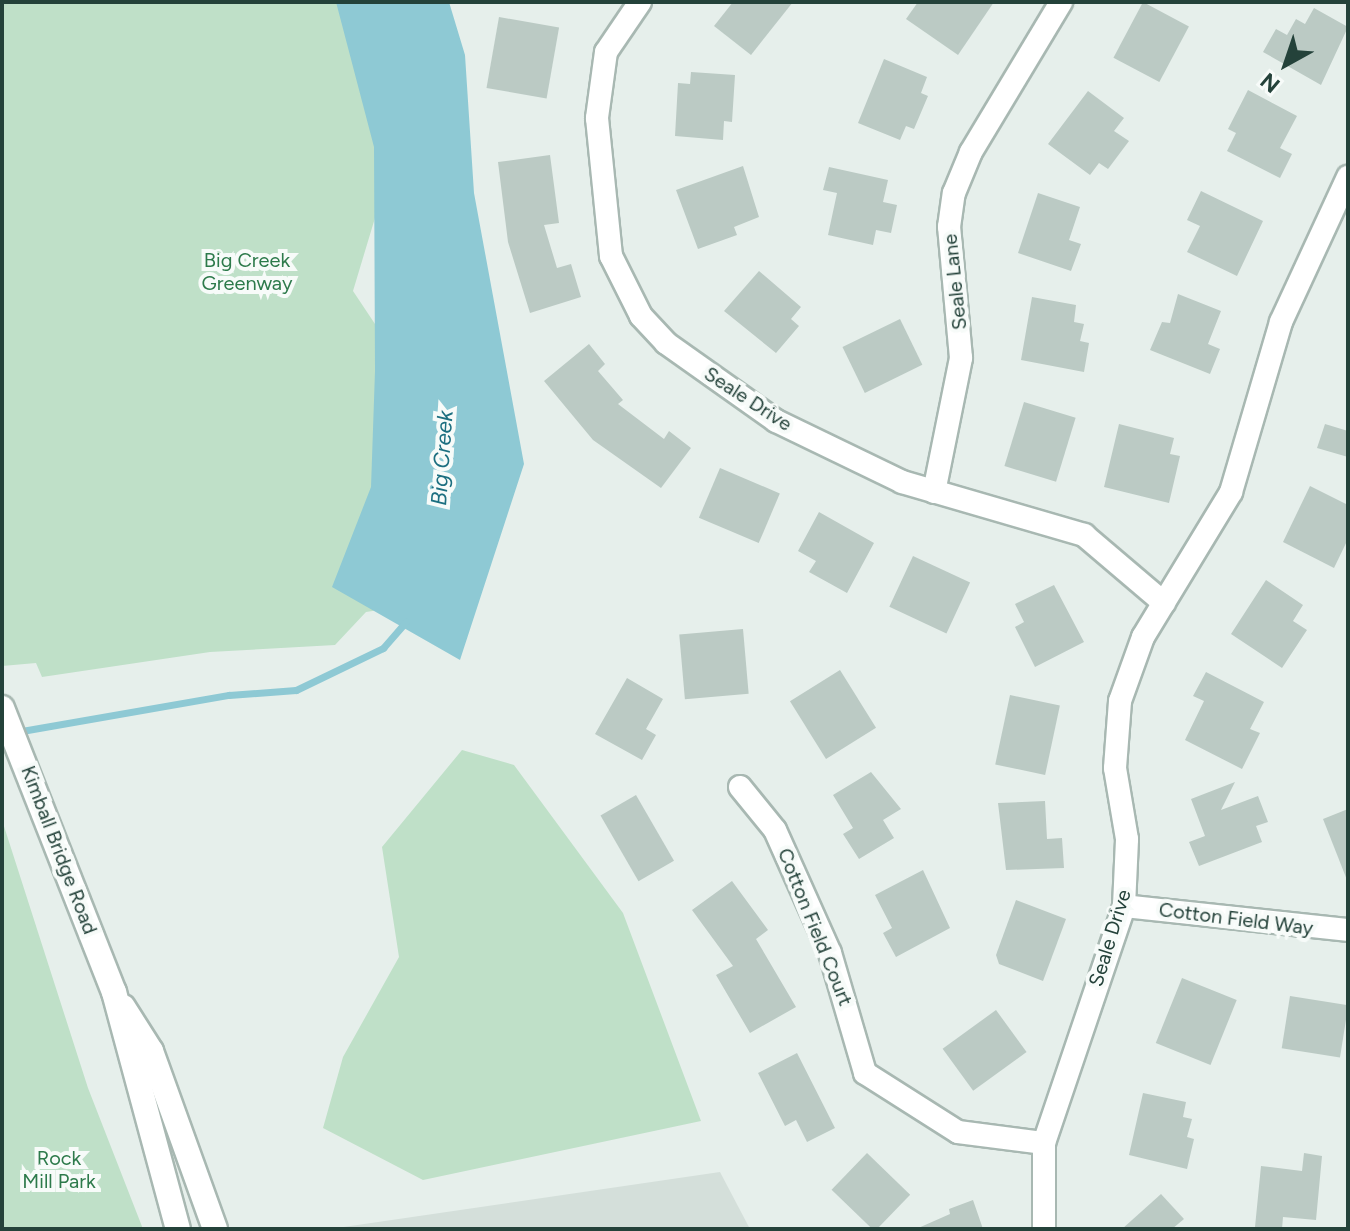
<!DOCTYPE html>
<style>
body{margin:0}
#map{position:relative;width:1350px;height:1231px;overflow:hidden;background:#e6efeb;font-family:Figtree,sans-serif}
div>[style]{position:absolute}
.built>*{inset:0;background:#d4dfda}
.green>*{inset:0;background:#bfe0c8}
.water>*{inset:0;background:#8ec9d4}
.stream>*{height:7px;margin:-3.5px;padding:0 3.5px;transform-origin:3.5px;border-radius:3.5px;background:#8ec9d4}
.building>*{inset:0;background:#bbcac4;transform-origin:0 0}
.roads{filter:drop-shadow(2px 0 #a8b8b2) drop-shadow(-2px 0 #a8b8b2) drop-shadow(0 2px #a8b8b2) drop-shadow(0 -2px #a8b8b2)}
.minor>*{height:22px;margin:-11px;padding:0 11px;transform-origin:11px;border-radius:11px;background:#fff}
.tertiary>*{height:24px;margin:-12px;padding:0 12px;transform-origin:12px;border-radius:12px;background:#fff}
span{translate:-50% -50%;white-space:nowrap;text-align:center;line-height:1.15;-webkit-text-stroke:8px #f7fbf9;paint-order:stroke}
.park-label{font-size:20px;color:#2d7a4b}
.street-label{font-size:20px;color:#24423a}
.water-label{font-size:22px;color:#1c6f80;font-style:italic}
.frame{position:absolute;inset:0;border:4px solid #24423a;pointer-events:none}
.north{position:absolute;left:1246px;top:24px;width:80px;height:80px;-webkit-text-stroke:6px #f7fbf9;paint-order:stroke;rotate:220deg;font-size:22px;font-weight:700;line-height:32px;text-align:center;color:#24423a}
.north::after{content:'';display:block;margin:auto;width:28px;height:36px;background:#24423a;clip-path:polygon(50% 0,100% 100%,50% 72%,0 100%)}
</style>
<div id="map">
<div class="built">
<div style="clip-path:polygon(720px 1172px,750px 1229px,330px 1229px)"></div>
</div>
<div class="green">
<div style="clip-path:polygon(2px 2px,390px 2px,409px 105px,353px 291px,425px 399px,398px 607px,366px 612px,335px 645px,210px 652px,42px 677px,36px 663px,2px 666px)"></div>
<div style="clip-path:polygon(462px 750px,514px 765px,623px 913px,701px 1121px,423px 1180px,323px 1128px,343px 1057px,399px 957px,382px 847px)"></div>
<div style="clip-path:polygon(2px 820px,88px 1088px,143px 1229px,2px 1229px)"></div>
</div>
<div class="water">
<div style="clip-path:polygon(336px 2px,449px 2px,465px 55px,474px 193px,524px 464px,460px 660px,332px 587px,371px 487px,375px 371px,374px 147px)"></div>
</div>
<div class="stream">
<div style="left:16px;top:732px;width:216px;rotate:-9.9deg"></div>
<div style="left:229px;top:695px;width:67px;rotate:-4.3deg"></div>
<div style="left:296px;top:690px;width:97px;rotate:-25.8deg"></div>
<div style="left:383px;top:648px;width:35px;rotate:-49deg"></div>
</div>
<div class="building">
<div style="clip-path:polygon(733px 2px,793px 2px,751px 55px,714px 26px)"></div>
<div style="clip-path:polygon(918px 2px,994px 2px,958px 55px,906px 19px)"></div>
<div style="left:1143px;top:2px;width:52px;height:63px;rotate:28deg"></div>
<div style="clip-path:polygon(1314px 8px,1348px 27px,1321px 85px,1263px 52px,1276px 29px,1287px 35px,1296px 19px,1305px 24px)"></div>
<div style="left:499px;top:17px;width:61px;height:72px;rotate:10deg"></div>
<div style="clip-path:polygon(884px 59px,927px 77px,921px 93px,928px 96px,914px 129px,906px 126px,900px 140px,858px 123px)"></div>
<div style="clip-path:polygon(691px 72px,735px 75px,732px 122px,724px 121px,723px 140px,675px 136px,678px 83px,690px 84px)"></div>
<div style="clip-path:polygon(1248px 90px,1297px 116px,1280px 148px,1292px 154px,1280px 178px,1227px 151px,1236px 133px,1228px 129px)"></div>
<div style="clip-path:polygon(1088px 91px,1124px 118px,1114px 131px,1129px 141px,1108px 169px,1099px 163px,1090px 175px,1048px 144px)"></div>
<div style="clip-path:polygon(550px 155px,559px 223px,544px 225px,557px 268px,571px 264px,581px 297px,530px 313px,508px 242px,498px 162px)"></div>
<div style="clip-path:polygon(743px 166px,759px 217px,734px 227px,737px 235px,698px 249px,676px 190px)"></div>
<div style="clip-path:polygon(829px 167px,888px 180px,883px 202px,897px 205px,891px 233px,876px 230px,873px 245px,828px 235px,837px 193px,823px 190px)"></div>
<div style="clip-path:polygon(1201px 191px,1263px 221px,1237px 276px,1187px 252px,1200px 226px,1187px 220px)"></div>
<div style="clip-path:polygon(1038px 193px,1080px 207px,1069px 240px,1081px 244px,1071px 271px,1018px 253px)"></div>
<div style="clip-path:polygon(759px 271px,801px 307px,791px 319px,799px 326px,776px 353px,724px 311px)"></div>
<div style="clip-path:polygon(1178px 294px,1221px 311px,1208px 344px,1220px 349px,1210px 374px,1150px 350px,1162px 322px,1170px 323px)"></div>
<div style="clip-path:polygon(1032px 297px,1076px 305px,1074px 322px,1084px 324px,1080px 341px,1089px 343px,1084px 372px,1021px 360px)"></div>
<div style="left:900px;top:319px;width:51px;height:64px;rotate:64deg"></div>
<div style="clip-path:polygon(589px 344px,605px 364px,598px 371px,623px 400px,618px 404px,664px 439px,669px 431px,691px 448px,661px 488px,593px 440px,544px 381px)"></div>
<div style="left:1024px;top:402px;width:54px;height:67px;rotate:17deg"></div>
<div style="clip-path:polygon(1119px 424px,1174px 438px,1170px 454px,1180px 456px,1169px 503px,1104px 487px)"></div>
<div style="clip-path:polygon(1325px 424px,1348px 431px,1348px 457px,1317px 448px)"></div>
<div style="left:720px;top:468px;width:65px;height:54px;rotate:23deg"></div>
<div style="clip-path:polygon(1310px 486px,1348px 505px,1348px 539px,1334px 568px,1283px 542px)"></div>
<div style="clip-path:polygon(819px 512px,874px 543px,847px 593px,809px 572px,816px 561px,798px 551px)"></div>
<div style="left:913px;top:556px;width:63px;height:56px;rotate:25deg"></div>
<div style="clip-path:polygon(1266px 580px,1303px 605px,1293px 621px,1307px 630px,1282px 668px,1231px 634px)"></div>
<div style="clip-path:polygon(1054px 585px,1084px 642px,1035px 667px,1015px 627px,1024px 622px,1015px 604px)"></div>
<div style="left:743px;top:629px;width:65px;height:64px;rotate:85deg"></div>
<div style="left:840px;top:670px;width:68px;height:59px;rotate:58deg"></div>
<div style="clip-path:polygon(1206px 672px,1264px 702px,1250px 729px,1260px 733px,1242px 769px,1185px 740px,1204px 701px,1193px 696px)"></div>
<div style="clip-path:polygon(627px 678px,663px 699px,646px 729px,656px 735px,642px 760px,595px 734px)"></div>
<div style="left:1010px;top:695px;width:51px;height:71px;rotate:12deg"></div>
<div style="clip-path:polygon(871px 772px,901px 809px,883px 820px,894px 838px,859px 859px,843px 834px,853px 828px,833px 795px)"></div>
<div style="clip-path:polygon(1235px 782px,1221px 810px,1258px 796px,1268px 822px,1256px 826px,1262px 842px,1199px 866px,1189px 842px,1205px 836px,1191px 799px)"></div>
<div style="left:636px;top:795px;width:76px;height:41px;rotate:60deg"></div>
<div style="clip-path:polygon(1045px 801px,1047px 839px,1062px 838px,1064px 868px,1006px 870px,998px 803px)"></div>
<div style="clip-path:polygon(1348px 809px,1348px 879px,1347px 880px,1323px 819px)"></div>
<div style="clip-path:polygon(923px 870px,950px 928px,896px 957px,883px 933px,892px 928px,875px 895px)"></div>
<div style="clip-path:polygon(732px 881px,768px 930px,756px 939px,796px 1007px,750px 1033px,716px 975px,733px 966px,692px 910px)"></div>
<div style="clip-path:polygon(1016px 900px,1066px 919px,1043px 981px,999px 964px,996px 955px)"></div>
<div style="left:1182px;top:978px;width:59px;height:70px;rotate:22deg"></div>
<div style="left:1290px;top:996px;width:59px;height:53px;rotate:9deg"></div>
<div style="left:996px;top:1010px;width:52px;height:66px;rotate:54deg"></div>
<div style="clip-path:polygon(797px 1053px,835px 1128px,807px 1142px,796px 1120px,785px 1126px,758px 1073px)"></div>
<div style="clip-path:polygon(1143px 1093px,1186px 1102px,1183px 1117px,1192px 1119px,1187px 1137px,1194px 1139px,1187px 1169px,1129px 1155px)"></div>
<div style="left:867px;top:1153px;width:60px;height:51px;rotate:44deg"></div>
<div style="clip-path:polygon(1304px 1153px,1322px 1156px,1316px 1220px,1283px 1217px,1282px 1229px,1255px 1227px,1261px 1166px,1302px 1171px)"></div>
<div style="clip-path:polygon(1161px 1194px,1184px 1219px,1172px 1229px,1122px 1229px)"></div>
<div style="clip-path:polygon(973px 1200px,983px 1229px,916px 1229px,950px 1214px,949px 1209px)"></div>
</div>
<div class="roads">
<div class="minor">
<div style="left:640px;top:2px;width:60px;rotate:124.2deg"></div>
<div style="left:606px;top:52px;width:67px;rotate:97.8deg"></div>
<div style="left:597px;top:118px;width:139px;rotate:84.2deg"></div>
<div style="left:611px;top:256px;width:67px;rotate:63.4deg"></div>
<div style="left:641px;top:316px;width:37px;rotate:47deg"></div>
<div style="left:666px;top:343px;width:135px;rotate:35.3deg"></div>
<div style="left:776px;top:421px;width:140px;rotate:25.8deg"></div>
<div style="left:902px;top:482px;width:190px;rotate:16.2deg"></div>
<div style="left:1084px;top:535px;width:105px;rotate:40.4deg"></div>
<div style="left:934px;top:492px;width:137px;rotate:-78.6deg"></div>
<div style="left:961px;top:358px;width:132px;rotate:-95.2deg"></div>
<div style="left:949px;top:227px;width:34px;rotate:-82deg"></div>
<div style="left:954px;top:193px;width:44px;rotate:-67.5deg"></div>
<div style="left:971px;top:152px;width:175px;rotate:-59deg"></div>
<div style="left:740px;top:787px;width:55px;rotate:50.9deg"></div>
<div style="left:775px;top:830px;width:135px;rotate:65.9deg"></div>
<div style="left:830px;top:953px;width:125px;rotate:73.7deg"></div>
<div style="left:865px;top:1073px;width:110px;rotate:32.4deg"></div>
<div style="left:958px;top:1132px;width:87px;rotate:7.3deg"></div>
<div style="left:1124px;top:906px;width:225px;rotate:6.1deg"></div>
<div style="left:1044px;top:1229px;width:86px;rotate:-90deg"></div>
<div style="left:1044px;top:1143px;width:250px;rotate:-71.3deg"></div>
<div style="left:1124px;top:906px;width:67px;rotate:-87.4deg"></div>
<div style="left:1127px;top:839px;width:72px;rotate:-99.6deg"></div>
<div style="left:1115px;top:768px;width:67px;rotate:-85.7deg"></div>
<div style="left:1120px;top:701px;width:68px;rotate:-70.2deg"></div>
<div style="left:1143px;top:637px;width:170px;rotate:-58.7deg"></div>
<div style="left:1231px;top:492px;width:177px;rotate:-73.6deg"></div>
<div style="left:1281px;top:322px;width:160px;rotate:-65.2deg"></div>
</div>
<div class="tertiary">
<div style="left:2px;top:708px;width:305px;rotate:68.5deg"></div>
<div style="left:114px;top:992px;width:245px;rotate:74.9deg"></div>
<div style="left:123px;top:1007px;width:52px;rotate:57.5deg"></div>
<div style="left:151px;top:1051px;width:189px;rotate:70.2deg"></div>
</div>
</div>
<div class="park-label">
<span style="left:247px;top:272px">Big Creek<br>Greenway</span>
<span style="left:59px;top:1170px">Rock<br>Mill Park</span>
</div>
<div class="street-label">
<span style="left:955px;top:282px;rotate:-96deg">Seale Lane</span>
<span style="left:748px;top:399px;rotate:33deg">Seale Drive</span>
<span style="left:59px;top:850px;rotate:69deg">Kimball Bridge Road</span>
<span style="left:1236px;top:919px;rotate:7deg">Cotton Field Way</span>
<span style="left:815px;top:927px;rotate:68deg">Cotton Field Court</span>
<span style="left:1110px;top:938px;rotate:-73deg">Seale Drive</span>
</div>
<div class="water-label">
<span style="left:442px;top:458px;rotate:-86deg">Big Creek</span>
</div>
<div class="frame"></div>
<div class="north">N</div>
</div>
